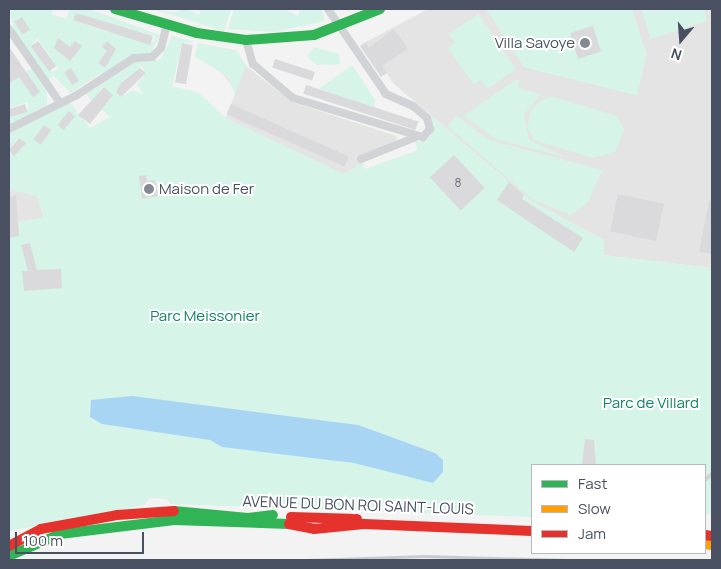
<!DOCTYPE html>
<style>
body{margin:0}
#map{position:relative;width:721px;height:569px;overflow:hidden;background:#f3f3f3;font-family:Manrope,sans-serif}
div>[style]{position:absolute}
.education>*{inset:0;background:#e4e4e5}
.green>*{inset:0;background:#d6f4e7}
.water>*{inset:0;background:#a8d5f4}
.building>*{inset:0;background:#dadadc;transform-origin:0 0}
.lane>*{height:4px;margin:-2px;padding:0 2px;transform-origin:2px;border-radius:2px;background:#d1d3d6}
.street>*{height:8px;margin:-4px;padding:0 4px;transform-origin:4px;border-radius:4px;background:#d1d3d6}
.fast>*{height:10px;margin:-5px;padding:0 5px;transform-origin:5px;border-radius:5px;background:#30b455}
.slow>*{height:10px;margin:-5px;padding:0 5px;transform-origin:5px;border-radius:5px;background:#ff9f0a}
.jam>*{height:10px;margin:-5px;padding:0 5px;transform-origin:5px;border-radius:5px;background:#e5322d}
.rail>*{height:2.5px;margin:-1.25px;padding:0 1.25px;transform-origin:1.25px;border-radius:1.25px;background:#cacbce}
.dots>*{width:14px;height:14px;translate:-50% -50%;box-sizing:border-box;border:2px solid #fff;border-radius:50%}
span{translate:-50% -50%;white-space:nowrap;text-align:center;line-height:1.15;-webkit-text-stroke:4px #fff;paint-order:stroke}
.number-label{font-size:12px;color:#6e7481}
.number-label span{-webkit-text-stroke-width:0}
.poi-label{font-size:15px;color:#485061}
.right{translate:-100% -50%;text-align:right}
.left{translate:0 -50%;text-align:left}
.park-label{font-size:15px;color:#108562}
.street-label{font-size:15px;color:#485061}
.frame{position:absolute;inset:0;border:10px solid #485061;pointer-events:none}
.legend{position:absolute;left:531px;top:464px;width:175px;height:90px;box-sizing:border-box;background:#fff;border:1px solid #b6b9c0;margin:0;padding:6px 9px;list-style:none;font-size:15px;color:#485061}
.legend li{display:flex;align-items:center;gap:10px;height:25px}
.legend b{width:25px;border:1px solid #b6b9c0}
.north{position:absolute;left:656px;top:15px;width:50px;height:50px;-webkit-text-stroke:4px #fff;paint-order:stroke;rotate:198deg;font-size:14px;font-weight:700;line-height:20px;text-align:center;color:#485061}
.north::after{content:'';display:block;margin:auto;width:18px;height:22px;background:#485061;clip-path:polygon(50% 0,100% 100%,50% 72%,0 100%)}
.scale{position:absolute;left:15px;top:532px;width:129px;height:22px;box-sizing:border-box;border:2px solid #485061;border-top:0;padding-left:6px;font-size:15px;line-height:18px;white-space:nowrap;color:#485061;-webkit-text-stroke:4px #fff;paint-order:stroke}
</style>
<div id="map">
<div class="education">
<div style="clip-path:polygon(428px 9px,486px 9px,524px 67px,637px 95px,646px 54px,632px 9px,712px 9px,712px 268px,603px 255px,604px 240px,533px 202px,394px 84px,366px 42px)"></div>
<div style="clip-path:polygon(198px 43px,237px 51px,246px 66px,292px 102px,396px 136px,397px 142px,360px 155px,363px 163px,344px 174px,277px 144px,226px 118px,235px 94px,232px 86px,218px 68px,195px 57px)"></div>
<div style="clip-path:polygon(9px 189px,37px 196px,44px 218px,9px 224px)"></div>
</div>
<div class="green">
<div style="clip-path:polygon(evenodd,9px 9px,53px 9px,52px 14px,66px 19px,70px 9px,89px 9px,160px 35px,151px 53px,99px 75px,70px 93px,54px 76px,47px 81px,15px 33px,9px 9px,76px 13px,111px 24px,108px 32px,73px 20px,76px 13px,9px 9px,120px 26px,155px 36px,154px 42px,121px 36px,120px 26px,9px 9px,37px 38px,58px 68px,53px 72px,31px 46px,37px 38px)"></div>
<div style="clip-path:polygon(153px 9px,174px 12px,187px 9px,199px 15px,201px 9px,231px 9px,224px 31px)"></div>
<div style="clip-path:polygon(234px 9px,284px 9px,298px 16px,300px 9px,321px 9px,325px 21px,276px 32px,228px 29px)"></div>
<div style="clip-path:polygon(486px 9px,632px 9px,646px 54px,637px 95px,524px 67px)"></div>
<div style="clip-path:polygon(641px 9px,704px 9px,707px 21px,651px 39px)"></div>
<div style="clip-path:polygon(478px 14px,516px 69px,487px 89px,481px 80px,474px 85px,448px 48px,455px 43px,449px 34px)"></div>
<div style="clip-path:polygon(evenodd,172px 36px,195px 42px,182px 43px,172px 86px,199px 93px,226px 118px,344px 174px,363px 163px,365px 169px,418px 150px,415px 142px,427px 139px,434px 129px,431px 116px,533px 202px,604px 240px,603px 255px,712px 268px,712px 512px,705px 515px,705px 465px,532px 465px,532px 517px,170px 504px,167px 499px,150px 498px,144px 505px,9px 531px,9px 224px,44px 217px,37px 196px,9px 189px,9px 153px,14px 157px,24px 146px,18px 137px,9px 150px,9px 132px,69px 101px,90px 128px,110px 117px,99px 107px,108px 90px,103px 86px,92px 101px,86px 94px,134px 62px,161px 59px,172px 36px,141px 65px,146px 73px,137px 85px,144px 95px,133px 90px,121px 97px,116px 93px,121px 83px,127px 76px,130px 80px,141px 65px)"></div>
<div style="clip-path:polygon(198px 43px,237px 51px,246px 66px,235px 94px,227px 76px,195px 57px)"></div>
<div style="clip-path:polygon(314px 47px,339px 54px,340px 64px,317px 65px,307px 57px)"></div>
<div style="clip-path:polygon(352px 65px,375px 100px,374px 107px,319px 89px)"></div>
<div style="clip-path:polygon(32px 68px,47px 92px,47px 105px,9px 126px,9px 117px,29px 108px,27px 102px,9px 108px,9px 84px)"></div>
<div style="clip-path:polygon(515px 80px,519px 80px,518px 88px,541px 94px,524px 114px,529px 140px,565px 157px,496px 139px,464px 116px)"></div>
<div style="clip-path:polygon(554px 97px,617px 116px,624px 130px,615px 152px,593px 158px,534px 140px,528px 127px,530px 112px,541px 100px)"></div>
<div style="clip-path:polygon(457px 116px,489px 140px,602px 170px,588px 202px,571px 215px,533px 200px,447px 126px)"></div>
</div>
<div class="water">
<div style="clip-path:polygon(132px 396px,358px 425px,435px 453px,443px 460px,443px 472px,433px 483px,354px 463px,222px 447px,210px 440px,102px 424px,90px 417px,91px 400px)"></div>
</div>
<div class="building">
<div style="clip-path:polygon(76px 13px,153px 36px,150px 45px,73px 20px)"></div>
<div style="left:22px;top:17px;width:15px;height:9px;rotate:58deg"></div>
<div style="left:593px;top:26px;width:27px;height:24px;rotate:73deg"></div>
<div style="clip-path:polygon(394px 29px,408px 49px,382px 66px,387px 73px,381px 77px,360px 46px,366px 42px,369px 47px)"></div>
<div style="clip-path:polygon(58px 38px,70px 47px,75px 41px,82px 46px,70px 61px,54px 48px)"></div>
<div style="left:38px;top:41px;width:31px;height:9px;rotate:54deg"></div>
<div style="clip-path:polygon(107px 41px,116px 49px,105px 68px,98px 63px,107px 51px,102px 47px)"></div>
<div style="left:182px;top:43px;width:11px;height:40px;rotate:10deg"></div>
<div style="clip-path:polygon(9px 47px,40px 92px,33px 97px,19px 77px,9px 84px)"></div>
<div style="left:275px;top:59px;width:42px;height:9px;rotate:18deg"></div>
<div style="left:71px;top:68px;width:15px;height:8px;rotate:58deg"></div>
<div style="clip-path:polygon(140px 68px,146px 73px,121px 97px,116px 92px,121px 83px)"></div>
<div style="left:306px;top:85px;width:118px;height:9px;rotate:18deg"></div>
<div style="clip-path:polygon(104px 87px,113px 95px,90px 124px,78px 115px)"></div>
<div style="clip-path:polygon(25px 104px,27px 112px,9px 117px,9px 109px)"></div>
<div style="left:231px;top:104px;width:129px;height:11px;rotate:24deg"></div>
<div style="left:69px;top:111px;width:8px;height:18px;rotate:40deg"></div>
<div style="left:44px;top:125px;width:9px;height:18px;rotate:36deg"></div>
<div style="clip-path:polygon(19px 138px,26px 143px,14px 157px,9px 150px)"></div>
<div style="left:454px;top:155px;width:45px;height:33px;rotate:47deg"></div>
<div style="clip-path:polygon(146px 175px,147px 181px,155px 180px,158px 196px,142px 199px,139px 176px)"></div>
<div style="clip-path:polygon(509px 182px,524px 195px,522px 199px,583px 238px,574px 252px,497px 200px)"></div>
<div style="left:618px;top:194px;width:47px;height:38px;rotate:12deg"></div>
<div style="clip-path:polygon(16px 195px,19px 236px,9px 238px,9px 197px)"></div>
<div style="clip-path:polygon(709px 201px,712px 202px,712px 254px,699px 252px)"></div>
<div style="clip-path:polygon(30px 243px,37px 270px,61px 269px,62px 288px,24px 291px,22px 271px,28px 271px,21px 245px)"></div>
<div style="clip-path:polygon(585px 439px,594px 440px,596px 465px,582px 465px)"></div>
</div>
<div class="lane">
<div style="left:705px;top:480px;width:9px;rotate:-41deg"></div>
</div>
<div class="street">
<div style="left:9px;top:29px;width:90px;rotate:55.4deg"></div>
<div style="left:246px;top:40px;width:25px;rotate:74deg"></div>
<div style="left:253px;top:64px;width:52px;rotate:40.4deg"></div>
<div style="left:293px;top:98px;width:136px;rotate:16.7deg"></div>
<div style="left:423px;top:137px;width:11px;rotate:-49deg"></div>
<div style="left:430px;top:129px;width:11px;rotate:-105deg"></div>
<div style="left:427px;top:118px;width:18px;rotate:-139deg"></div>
<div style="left:413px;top:106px;width:30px;rotate:-156deg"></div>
<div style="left:386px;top:94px;width:103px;rotate:-124.3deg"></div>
<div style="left:9px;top:129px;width:76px;rotate:-26.6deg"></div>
<div style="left:77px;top:95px;width:68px;rotate:-33deg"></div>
<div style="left:134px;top:58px;width:18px;rotate:-3deg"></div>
<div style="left:152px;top:57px;width:13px;rotate:-45deg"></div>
<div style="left:161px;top:48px;width:25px;rotate:-76deg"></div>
<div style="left:361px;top:159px;width:59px;rotate:-21.8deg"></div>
</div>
<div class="fast">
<div style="left:115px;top:9px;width:85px;rotate:16.3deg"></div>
<div style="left:197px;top:33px;width:49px;rotate:8.1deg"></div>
<div style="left:246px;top:40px;width:68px;rotate:-4.2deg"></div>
<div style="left:314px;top:35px;width:71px;rotate:-21.5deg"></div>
<div style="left:174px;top:511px;width:74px;rotate:5.4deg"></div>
<div style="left:248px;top:518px;width:25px;rotate:-7deg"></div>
<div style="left:9px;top:556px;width:56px;rotate:-23.3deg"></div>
<div style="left:60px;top:534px;width:115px;rotate:-7deg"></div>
<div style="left:174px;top:520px;width:115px;rotate:2deg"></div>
</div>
<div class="slow">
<div style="left:705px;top:544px;width:7px;rotate:8deg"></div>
</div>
<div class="jam">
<div style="left:291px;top:517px;width:66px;rotate:1.7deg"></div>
<div style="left:289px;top:524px;width:25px;rotate:11deg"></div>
<div style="left:314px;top:529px;width:50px;rotate:-5.7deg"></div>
<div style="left:364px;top:524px;width:168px;rotate:2.4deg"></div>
<div style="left:705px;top:535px;width:7px;rotate:8deg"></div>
<div style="left:9px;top:546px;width:36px;rotate:-28deg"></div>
<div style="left:41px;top:529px;width:77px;rotate:-10.4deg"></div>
<div style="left:117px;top:515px;width:57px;rotate:-4deg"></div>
</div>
<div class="rail">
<div style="left:307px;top:560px;width:117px;rotate:-2deg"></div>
<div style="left:424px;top:556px;width:147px;rotate:1.6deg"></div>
</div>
<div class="dots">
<div style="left:585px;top:43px;background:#848994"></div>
<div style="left:149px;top:189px;background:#848994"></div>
</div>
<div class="number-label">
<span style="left:458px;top:183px">8</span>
</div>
<div class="poi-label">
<span class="right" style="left:575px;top:43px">Villa Savoye</span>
<span class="left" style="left:159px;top:189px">Maison de Fer</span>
</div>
<div class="park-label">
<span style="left:205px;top:316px">Parc Meissonier</span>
<span style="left:651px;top:403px">Parc de Villard</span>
</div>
<div class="street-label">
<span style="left:358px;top:505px;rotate:2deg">AVENUE DU BON ROI SAINT-LOUIS</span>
</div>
<div class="frame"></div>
<ul class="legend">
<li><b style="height:6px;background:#30b455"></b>Fast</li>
<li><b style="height:6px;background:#ff9f0a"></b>Slow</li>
<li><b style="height:6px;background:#e5322d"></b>Jam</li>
</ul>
<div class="north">N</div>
<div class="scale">100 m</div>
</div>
